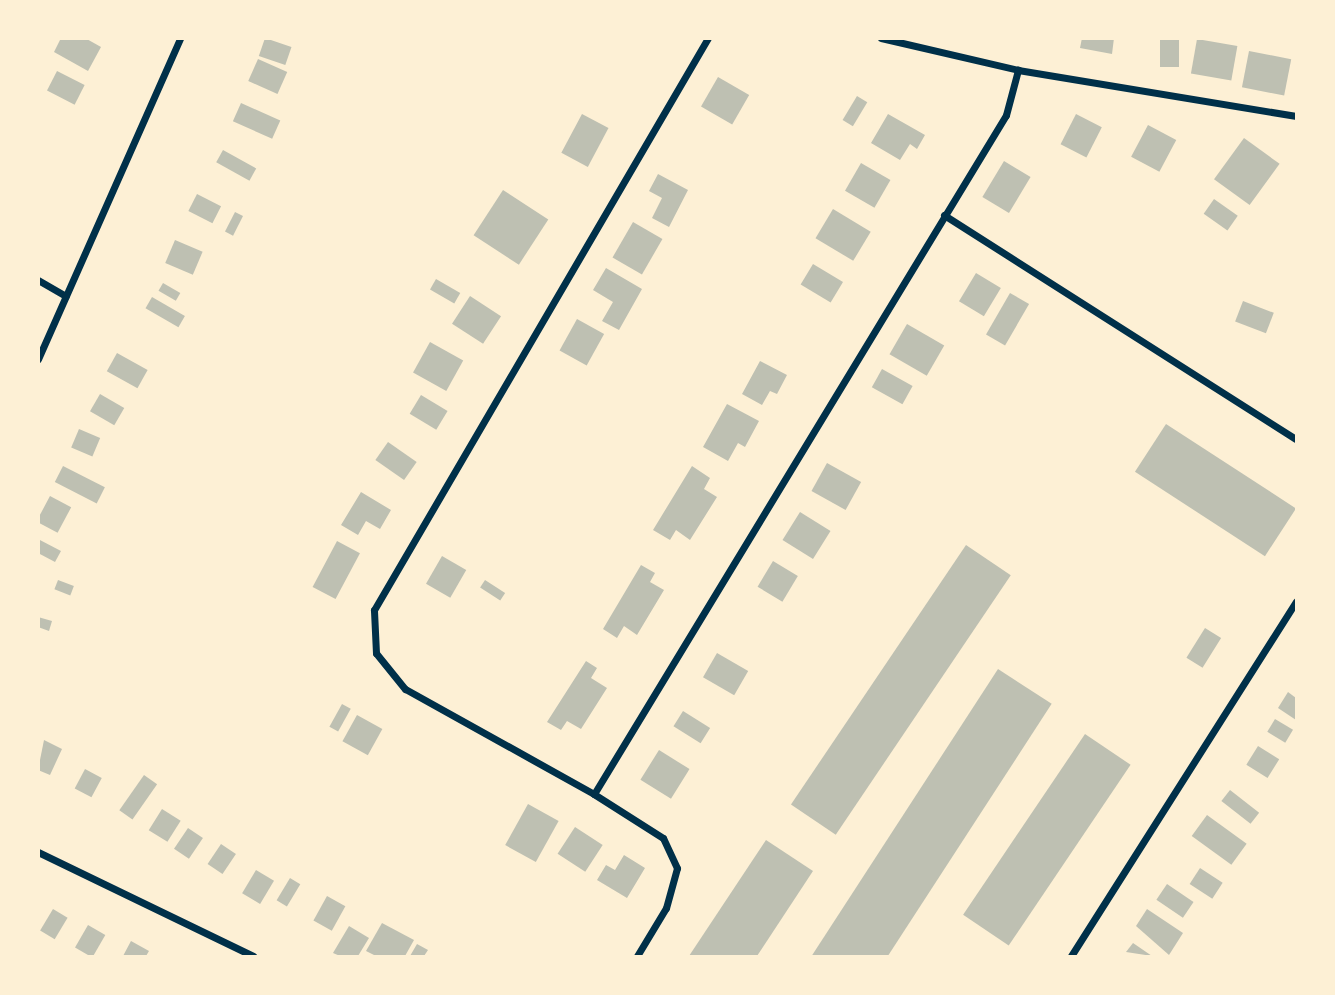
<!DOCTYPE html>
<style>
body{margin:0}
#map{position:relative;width:1335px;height:995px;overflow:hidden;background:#fdf0d5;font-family:"Roboto Condensed",sans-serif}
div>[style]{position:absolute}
.building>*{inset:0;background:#bec0b2;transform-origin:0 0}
.minor>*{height:7px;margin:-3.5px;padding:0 3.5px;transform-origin:3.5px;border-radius:3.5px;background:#003049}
span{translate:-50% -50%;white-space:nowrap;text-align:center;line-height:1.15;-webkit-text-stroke:5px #fdf0d5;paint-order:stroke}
.frame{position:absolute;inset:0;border:40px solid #fdf0d5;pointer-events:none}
</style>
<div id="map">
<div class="building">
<div style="clip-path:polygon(61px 38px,85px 38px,101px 47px,88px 71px,54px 52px)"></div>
<div style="left:265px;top:38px;width:28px;height:19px;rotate:19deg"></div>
<div style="clip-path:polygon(1082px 38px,1114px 38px,1112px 54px,1080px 48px)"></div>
<div style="left:1160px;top:38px;width:19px;height:29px"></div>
<div style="left:1197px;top:39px;width:41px;height:35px;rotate:10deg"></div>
<div style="left:1249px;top:51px;width:43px;height:37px;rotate:11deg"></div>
<div style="left:258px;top:59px;width:32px;height:24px;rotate:24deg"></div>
<div style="left:57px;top:71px;width:31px;height:22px;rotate:27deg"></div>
<div style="left:718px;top:77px;width:36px;height:34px;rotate:30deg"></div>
<div style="left:857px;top:96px;width:12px;height:28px;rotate:31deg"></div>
<div style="left:241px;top:103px;width:43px;height:20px;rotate:24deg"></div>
<div style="left:582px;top:114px;width:30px;height:44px;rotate:28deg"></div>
<div style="clip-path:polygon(888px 114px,925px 135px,917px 149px,910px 144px,900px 160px,871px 143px)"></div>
<div style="left:1076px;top:114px;width:29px;height:34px;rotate:27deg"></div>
<div style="left:1148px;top:125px;width:32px;height:36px;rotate:28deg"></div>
<div style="left:1244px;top:138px;width:44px;height:51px;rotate:36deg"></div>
<div style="left:223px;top:150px;width:38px;height:14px;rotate:29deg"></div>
<div style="left:1004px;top:161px;width:31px;height:42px;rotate:31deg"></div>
<div style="left:861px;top:163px;width:34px;height:32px;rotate:30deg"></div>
<div style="clip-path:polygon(658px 174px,688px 190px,669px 227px,652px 218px,662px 198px,649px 191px)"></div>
<div style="left:503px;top:190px;width:54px;height:54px;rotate:33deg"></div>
<div style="left:197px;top:194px;width:27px;height:19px;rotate:27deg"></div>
<div style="left:1214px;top:199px;width:29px;height:18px;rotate:35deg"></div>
<div style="left:833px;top:209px;width:44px;height:34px;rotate:31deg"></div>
<div style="left:235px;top:212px;width:9px;height:22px;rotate:27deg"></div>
<div style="left:633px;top:222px;width:34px;height:41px;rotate:30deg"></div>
<div style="left:175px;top:240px;width:30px;height:25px;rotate:23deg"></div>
<div style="left:813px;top:264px;width:35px;height:24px;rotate:31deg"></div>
<div style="clip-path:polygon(606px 268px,642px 289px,619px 330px,602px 321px,613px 302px,593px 290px)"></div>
<div style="left:976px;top:273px;width:29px;height:33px;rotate:31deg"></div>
<div style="left:436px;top:279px;width:28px;height:12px;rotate:30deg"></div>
<div style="left:163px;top:283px;width:20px;height:9px;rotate:30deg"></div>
<div style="left:1010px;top:293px;width:22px;height:48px;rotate:30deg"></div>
<div style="left:470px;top:296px;width:37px;height:33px;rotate:33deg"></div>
<div style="left:152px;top:297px;width:38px;height:13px;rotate:30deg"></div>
<div style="left:1243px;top:301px;width:33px;height:22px;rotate:21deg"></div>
<div style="left:577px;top:319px;width:31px;height:36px;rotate:29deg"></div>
<div style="left:907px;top:324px;width:43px;height:35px;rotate:30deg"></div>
<div style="left:430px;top:342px;width:38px;height:35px;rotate:29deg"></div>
<div style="left:117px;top:353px;width:35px;height:21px;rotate:29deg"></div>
<div style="clip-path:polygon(760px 361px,787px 375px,777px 394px,770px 391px,762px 405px,742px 394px)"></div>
<div style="left:882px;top:369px;width:35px;height:21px;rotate:29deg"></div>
<div style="left:100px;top:394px;width:28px;height:20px;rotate:30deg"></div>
<div style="left:421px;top:395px;width:31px;height:22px;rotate:31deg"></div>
<div style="clip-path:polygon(727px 404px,759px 421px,745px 447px,738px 443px,728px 461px,703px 447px)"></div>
<div style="left:1166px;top:424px;width:155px;height:57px;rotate:33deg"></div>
<div style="left:79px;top:429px;width:23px;height:20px;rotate:23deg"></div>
<div style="left:388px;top:442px;width:35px;height:22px;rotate:35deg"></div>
<div style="left:827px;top:463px;width:39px;height:32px;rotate:29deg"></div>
<div style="left:63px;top:466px;width:47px;height:18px;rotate:27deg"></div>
<div style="clip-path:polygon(692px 466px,710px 478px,704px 489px,717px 497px,690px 540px,676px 530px,670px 540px,653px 530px)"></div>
<div style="clip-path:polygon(361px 492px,391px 510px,380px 529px,366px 521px,358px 535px,341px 525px)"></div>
<div style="left:50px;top:496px;width:24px;height:29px;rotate:28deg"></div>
<div style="left:800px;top:512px;width:36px;height:33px;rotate:32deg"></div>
<div style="clip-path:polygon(38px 539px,61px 551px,55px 562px,38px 553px)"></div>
<div style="left:337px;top:541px;width:26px;height:52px;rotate:28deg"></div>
<div style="left:966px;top:545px;width:54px;height:313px;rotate:34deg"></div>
<div style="left:442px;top:556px;width:28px;height:32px;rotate:30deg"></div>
<div style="left:773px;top:561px;width:29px;height:30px;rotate:31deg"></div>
<div style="clip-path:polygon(641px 565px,655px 573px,650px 582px,664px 590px,637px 635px,624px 626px,617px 638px,603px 629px)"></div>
<div style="left:58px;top:580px;width:17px;height:10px;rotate:21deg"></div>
<div style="left:485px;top:580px;width:24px;height:9px;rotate:33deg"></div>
<div style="clip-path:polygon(38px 617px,52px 621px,49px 631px,38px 627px)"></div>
<div style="left:1205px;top:628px;width:19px;height:35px;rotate:32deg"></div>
<div style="left:717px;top:653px;width:36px;height:28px;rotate:30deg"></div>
<div style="clip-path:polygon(586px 661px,597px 668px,591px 678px,607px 688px,581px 729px,567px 721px,561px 730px,547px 722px)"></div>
<div style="left:998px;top:669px;width:64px;height:344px;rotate:33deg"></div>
<div style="clip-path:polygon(1288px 692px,1296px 698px,1296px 720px,1278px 708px)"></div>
<div style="left:342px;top:704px;width:10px;height:26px;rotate:29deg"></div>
<div style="left:683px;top:711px;width:32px;height:18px;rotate:32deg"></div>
<div style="left:357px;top:715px;width:29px;height:30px;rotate:29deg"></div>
<div style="left:1275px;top:719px;width:21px;height:15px;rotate:31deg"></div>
<div style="left:1085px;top:734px;width:55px;height:218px;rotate:34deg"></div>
<div style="clip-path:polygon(44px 740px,62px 749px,50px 775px,38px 770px)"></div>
<div style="left:1258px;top:746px;width:25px;height:22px;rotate:32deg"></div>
<div style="left:659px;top:750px;width:36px;height:35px;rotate:32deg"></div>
<div style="left:85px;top:769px;width:19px;height:22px;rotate:28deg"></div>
<div style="left:144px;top:775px;width:16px;height:43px;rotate:35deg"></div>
<div style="left:1230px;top:790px;width:37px;height:14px;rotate:38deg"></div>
<div style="left:528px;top:804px;width:35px;height:47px;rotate:29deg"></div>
<div style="left:162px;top:809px;width:22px;height:25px;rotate:32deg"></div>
<div style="left:1207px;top:815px;width:49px;height:26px;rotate:36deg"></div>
<div style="left:575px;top:827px;width:33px;height:32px;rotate:33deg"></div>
<div style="left:188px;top:828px;width:18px;height:25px;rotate:34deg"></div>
<div style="clip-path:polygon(766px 840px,813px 871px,757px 956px,689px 956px)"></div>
<div style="left:221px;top:844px;width:18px;height:24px;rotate:34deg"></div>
<div style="clip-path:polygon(624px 855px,645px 868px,627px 898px,597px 880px,606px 865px,615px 870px)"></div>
<div style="left:1200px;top:868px;width:27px;height:19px;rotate:33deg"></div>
<div style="left:256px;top:870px;width:21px;height:27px;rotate:31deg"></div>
<div style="left:290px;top:878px;width:12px;height:26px;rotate:31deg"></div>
<div style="left:1167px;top:884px;width:32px;height:19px;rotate:34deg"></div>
<div style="left:327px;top:896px;width:21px;height:28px;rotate:29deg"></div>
<div style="left:53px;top:909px;width:17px;height:25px;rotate:31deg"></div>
<div style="clip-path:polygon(1147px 909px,1183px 933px,1169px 955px,1136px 926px)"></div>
<div style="clip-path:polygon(382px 923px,414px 940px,405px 956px,376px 956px,366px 951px)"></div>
<div style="left:88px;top:925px;width:20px;height:26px;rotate:30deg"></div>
<div style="clip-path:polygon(349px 926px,369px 938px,358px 956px,340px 956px,333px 953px)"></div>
<div style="clip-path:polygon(131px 941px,149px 951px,146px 956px,123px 956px)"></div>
<div style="clip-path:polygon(1133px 943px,1152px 956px,1126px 952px)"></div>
<div style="clip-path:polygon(417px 944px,428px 950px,424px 956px,410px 956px)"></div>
</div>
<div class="minor">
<div style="left:881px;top:38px;width:141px;rotate:13.1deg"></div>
<div style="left:1018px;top:70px;width:282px;rotate:9.4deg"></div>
<div style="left:944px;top:215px;width:417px;rotate:32.5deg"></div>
<div style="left:38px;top:280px;width:32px;rotate:30deg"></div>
<div style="left:38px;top:359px;width:351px;rotate:-66.1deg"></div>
<div style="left:594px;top:794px;width:216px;rotate:-150.9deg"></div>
<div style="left:405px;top:689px;width:46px;rotate:-128.9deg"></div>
<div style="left:376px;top:653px;width:43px;rotate:-92.7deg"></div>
<div style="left:374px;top:610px;width:662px;rotate:-59.72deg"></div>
<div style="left:38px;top:852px;width:239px;rotate:25.8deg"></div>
<div style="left:637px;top:956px;width:56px;rotate:-58.9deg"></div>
<div style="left:666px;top:908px;width:41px;rotate:-74.6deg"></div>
<div style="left:677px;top:868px;width:33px;rotate:-115deg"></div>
<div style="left:663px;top:838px;width:82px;rotate:-147.5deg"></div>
<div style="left:594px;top:794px;width:794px;rotate:-58.75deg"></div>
<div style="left:1006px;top:115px;width:47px;rotate:-75.1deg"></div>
<div style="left:1071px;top:956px;width:420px;rotate:-57.6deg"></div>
</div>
<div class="frame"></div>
</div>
